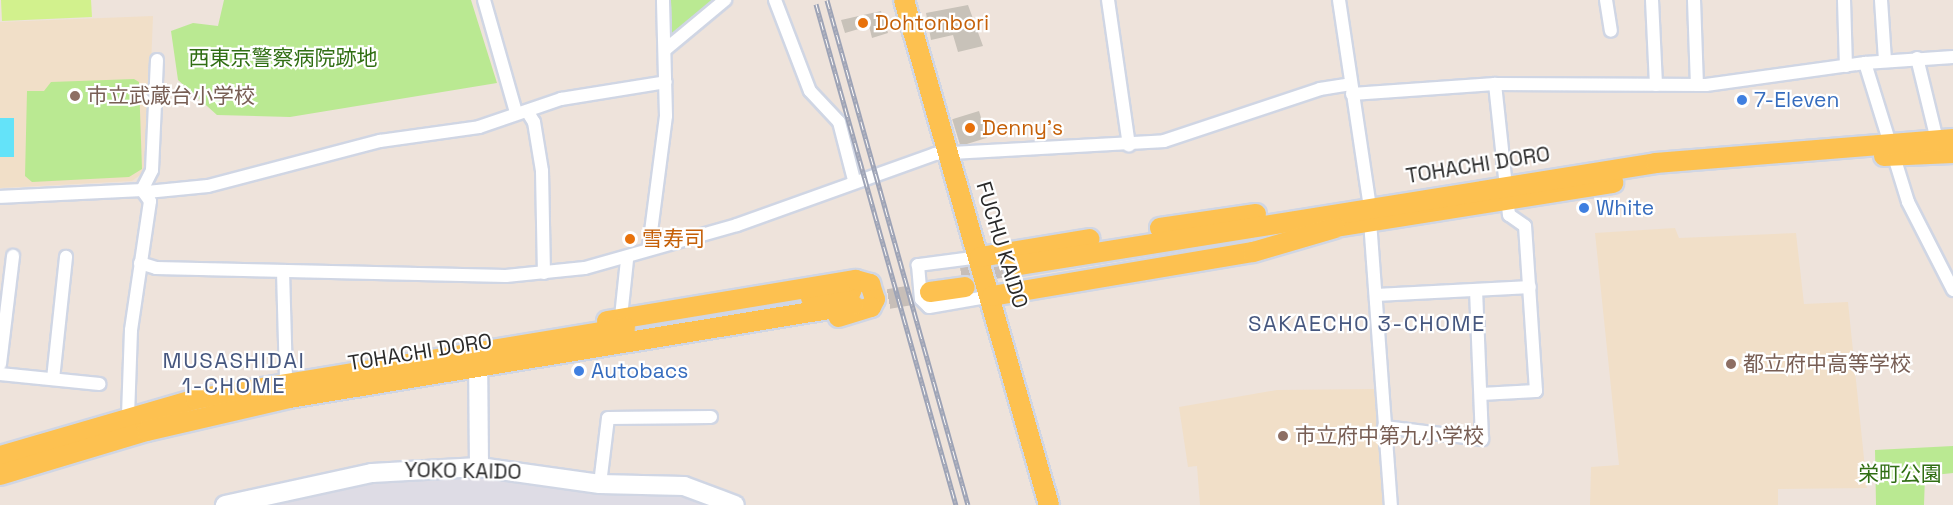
<!DOCTYPE html>
<meta charset="utf-8">
<style>
body{margin:0}
#map{position:relative;width:1953px;height:505px;overflow:hidden;background:#eee3db;font-family:"Space Grotesk","Noto Sans JP",sans-serif}
div>[style]{position:absolute}
.industrial>*{inset:0;background:#dedce5}
.education>*{inset:0;background:#f1dfc8}
.green>*{inset:0;background:#bae992}
.pitch>*{inset:0;background:#d2f18d}
.water>*{inset:0;background:#64e3f9;transform-origin:0 0}
.building>*{inset:0;background:#c8c2b9;transform-origin:0 0}
.primary-tunnel>*{height:20px;margin-top:-10px;transform-origin:0;background:repeating-linear-gradient(90deg,#c7beb8 0 20px,transparent 0 30px)}
.roads{filter:drop-shadow(2px 0 #d0d6e4) drop-shadow(-2px 0 #d0d6e4) drop-shadow(0 2px #d0d6e4) drop-shadow(0 -2px #d0d6e4)}
.street>*{height:12px;margin:-6px;padding:0 6px;transform-origin:6px;border-radius:6px;background:#fff}
.secondary>*{height:18px;margin:-9px;padding:0 9px;transform-origin:9px;border-radius:9px;background:#fff}
.primary>*{height:20px;margin:-10px;padding:0 10px;transform-origin:10px;border-radius:10px;background:#fdc150}
.rail>*{height:5px;margin-top:-2.5px;transform-origin:0;background:repeating-linear-gradient(90deg,#fff 0 9px,#9da3b6 0 18px);box-sizing:border-box;border-block:2px solid #9da3b6}
.dots>*{width:16px;height:16px;translate:-50% -50%;box-sizing:border-box;border:3px solid #fff;border-radius:50%}
span{translate:-50% -50%;white-space:nowrap;text-align:center;line-height:1.15;-webkit-text-stroke:4.5px #fff;paint-order:stroke}
.food-label{font-size:21px;color:#c56008}
.left{translate:0 -50%;text-align:left}
.park-label{font-size:21px;color:#306e13}
.education-label{font-size:21px;color:#785e54}
.shop-label{font-size:21px;color:#366cbe}
.street-label{font-size:21px;color:#2a2a2a}
.neighbourhood-label{font-size:22px;color:#46577f;letter-spacing:1.5px}
</style>
<div id="map">
<div class="industrial">
<div style="clip-path:polygon(468px 474px,680px 497px,712px 505px,232px 505px,324px 486px)"></div>
</div>
<div class="education">
<div style="clip-path:polygon(153px 16px,147px 170px,132px 181px,0 188px,0 22px)"></div>
<div style="clip-path:polygon(1675px 228px,1679px 238px,1796px 233px,1804px 304px,1848px 302px,1867px 488px,1778px 489px,1778px 505px,1590px 505px,1591px 467px,1619px 465px,1595px 233px)"></div>
<div style="clip-path:polygon(1374px 389px,1388px 505px,1200px 505px,1197px 466px,1188px 467px,1179px 407px,1277px 390px)"></div>
</div>
<div class="green">
<div style="clip-path:polygon(224px 0,471px 0,497px 83px,290px 117px,217px 115px,178px 80px,171px 31px,193px 23px,218px 26px)"></div>
<div style="clip-path:polygon(668px 0,719px 0,677px 34px,668px 33px)"></div>
<div style="clip-path:polygon(134px 79px,139px 82px,142px 169px,129px 177px,32px 182px,25px 176px,27px 91px,44px 91px,51px 82px)"></div>
<div style="clip-path:polygon(1953px 446px,1953px 473px,1925px 476px,1924px 505px,1876px 505px,1875px 450px)"></div>
</div>
<div class="pitch">
<div style="clip-path:polygon(1px 0,91px 0,92px 17px,2px 21px)"></div>
</div>
<div class="water">
<div style="left:0;top:118px;width:14px;height:39px"></div>
</div>
<div class="building">
<div style="clip-path:polygon(968px 5px,983px 46px,958px 52px,953px 35px,931px 40px,926px 13px)"></div>
<div style="clip-path:polygon(881px 11px,888px 33px,872px 38px,869px 26px,845px 33px,841px 20px)"></div>
<div style="left:979px;top:111px;width:28px;height:28px;rotate:73deg"></div>
</div>
<div class="primary-tunnel">
<div style="left:961px;top:274px;width:54px;rotate:-8.6deg"></div>
<div style="left:859px;top:304px;width:72px;rotate:-9.6deg"></div>
</div>
<div class="roads">
<div class="street">
<div style="left:484px;top:0;width:116px;rotate:74.1deg"></div>
<div style="left:775px;top:0;width:97px;rotate:69deg"></div>
<div style="left:810px;top:91px;width:42px;rotate:46.9deg"></div>
<div style="left:839px;top:122px;width:60px;rotate:75.5deg"></div>
<div style="left:1108px;top:0;width:147px;rotate:81.8deg"></div>
<div style="left:1339px;top:0;width:209px;rotate:81.5deg"></div>
<div style="left:1606px;top:0;width:31px;rotate:81deg"></div>
<div style="left:1652px;top:0;width:85px;rotate:87.3deg"></div>
<div style="left:1694px;top:0;width:85px;rotate:88deg"></div>
<div style="left:1844px;top:0;width:66px;rotate:88.3deg"></div>
<div style="left:1881px;top:0;width:61px;rotate:86.2deg"></div>
<div style="left:666px;top:49px;width:77px;rotate:-39.7deg"></div>
<div style="left:1917px;top:58px;width:84px;rotate:76.3deg"></div>
<div style="left:1865px;top:63px;width:145px;rotate:72.8deg"></div>
<div style="left:1908px;top:202px;width:99px;rotate:62.9deg"></div>
<div style="left:1352px;top:94px;width:143px;rotate:-4deg"></div>
<div style="left:1495px;top:84px;width:211px;rotate:0.3deg"></div>
<div style="left:1706px;top:85px;width:161px;rotate:-7.9deg"></div>
<div style="left:1865px;top:63px;width:88px;rotate:-3.9deg"></div>
<div style="left:527px;top:111px;width:13px;rotate:58deg"></div>
<div style="left:534px;top:122px;width:50px;rotate:80.7deg"></div>
<div style="left:542px;top:171px;width:102px;rotate:88.9deg"></div>
<div style="left:142px;top:190px;width:22px;rotate:-63deg"></div>
<div style="left:152px;top:170px;width:110px;rotate:-87.4deg"></div>
<div style="left:147px;top:192px;width:61px;rotate:-5.6deg"></div>
<div style="left:208px;top:186px;width:178px;rotate:-14.7deg"></div>
<div style="left:380px;top:141px;width:100px;rotate:-8deg"></div>
<div style="left:479px;top:127px;width:87px;rotate:-18.9deg"></div>
<div style="left:561px;top:99px;width:106px;rotate:-9.2deg"></div>
<div style="left:0;top:197px;width:142px;rotate:-2.8deg"></div>
<div style="left:1370px;top:221px;width:285px;rotate:85.8deg"></div>
<div style="left:649px;top:247px;width:132px;rotate:-82.6deg"></div>
<div style="left:666px;top:116px;width:116px;rotate:-91.5deg"></div>
<div style="left:980px;top:257px;width:63px;rotate:172.6deg"></div>
<div style="left:918px;top:265px;width:34px;rotate:85deg"></div>
<div style="left:921px;top:299px;width:11px;rotate:45deg"></div>
<div style="left:929px;top:307px;width:64px;rotate:-9.9deg"></div>
<div style="left:140px;top:263px;width:17px;rotate:17deg"></div>
<div style="left:156px;top:268px;width:350px;rotate:1.3deg"></div>
<div style="left:506px;top:276px;width:79px;rotate:-5.8deg"></div>
<div style="left:585px;top:268px;width:158px;rotate:-15.8deg"></div>
<div style="left:737px;top:225px;width:210px;rotate:-19.7deg"></div>
<div style="left:935px;top:154px;width:229px;rotate:-3.2deg"></div>
<div style="left:1164px;top:141px;width:164px;rotate:-18.4deg"></div>
<div style="left:1320px;top:89px;width:31px;rotate:-9deg"></div>
<div style="left:283px;top:271px;width:110px;rotate:88.4deg"></div>
<div style="left:1377px;top:295px;width:153px;rotate:-3deg"></div>
<div style="left:621px;top:317px;width:57px;rotate:-84deg"></div>
<div style="left:0;top:364px;width:109px;rotate:-83.1deg"></div>
<div style="left:0;top:374px;width:100px;rotate:5.7deg"></div>
<div style="left:53px;top:379px;width:123px;rotate:-83.9deg"></div>
<div style="left:1481px;top:394px;width:55px;rotate:-3.1deg"></div>
<div style="left:1536px;top:391px;width:165px;rotate:-93.8deg"></div>
<div style="left:1525px;top:226px;width:19px;rotate:-145deg"></div>
<div style="left:1509px;top:215px;width:132px;rotate:-96.1deg"></div>
<div style="left:128px;top:416px;width:86px;rotate:-88deg"></div>
<div style="left:131px;top:330px;width:130px;rotate:-81.6deg"></div>
<div style="left:150px;top:201px;width:14px;rotate:-126deg"></div>
<div style="left:1384px;top:427px;width:99px;rotate:7deg"></div>
<div style="left:1482px;top:439px;width:149px;rotate:-92.3deg"></div>
<div style="left:600px;top:484px;width:66px;rotate:-83.1deg"></div>
<div style="left:608px;top:418px;width:103px;rotate:-0.6deg"></div>
</div>
<div class="secondary">
<div style="left:478px;top:352px;width:115px;rotate:89.5deg"></div>
<div style="left:225px;top:505px;width:150px;rotate:-12.3deg"></div>
<div style="left:372px;top:473px;width:107px;rotate:-3.2deg"></div>
<div style="left:479px;top:467px;width:122px;rotate:8deg"></div>
<div style="left:600px;top:484px;width:84px;rotate:1.4deg"></div>
<div style="left:684px;top:486px;width:54px;rotate:20.4deg"></div>
</div>
<div class="primary">
<div style="left:904px;top:0;width:525px;rotate:73.98deg"></div>
<div style="left:1884px;top:156px;width:69px;rotate:-2.5deg"></div>
<div style="left:1160px;top:228px;width:97px;rotate:-8.3deg"></div>
<div style="left:1322px;top:229px;width:295px;rotate:-9deg"></div>
<div style="left:980px;top:257px;width:111px;rotate:-9.3deg"></div>
<div style="left:1014px;top:266px;width:650px;rotate:-9.11deg"></div>
<div style="left:1656px;top:163px;width:298px;rotate:-4.6deg"></div>
<div style="left:930px;top:292px;width:35px;rotate:-8deg"></div>
<div style="left:992px;top:296px;width:265px;rotate:-9.6deg"></div>
<div style="left:1253px;top:252px;width:85px;rotate:-16.3deg"></div>
<div style="left:811px;top:298px;width:41px;rotate:-9.9deg"></div>
<div style="left:607px;top:321px;width:252px;rotate:-9.4deg"></div>
<div style="left:856px;top:280px;width:15px;rotate:16deg"></div>
<div style="left:870px;top:284px;width:16px;rotate:72deg"></div>
<div style="left:875px;top:299px;width:9px;rotate:117deg"></div>
<div style="left:871px;top:307px;width:34px;rotate:163deg"></div>
<div style="left:0;top:456px;width:204px;rotate:-16.2deg"></div>
<div style="left:196px;top:399px;width:435px;rotate:-9.4deg"></div>
<div style="left:0;top:475px;width:153px;rotate:-16.7deg"></div>
<div style="left:147px;top:431px;width:146px;rotate:-13.1deg"></div>
<div style="left:289px;top:398px;width:572px;rotate:-9.36deg"></div>
</div>
</div>
<div class="rail">
<div style="left:827px;top:0;width:524px;rotate:74.4deg"></div>
<div style="left:816px;top:4px;width:520px;rotate:74.39deg"></div>
</div>
<div class="dots">
<div style="left:863px;top:23px;background:#e8710a"></div>
<div style="left:75px;top:96px;background:#8d6e63"></div>
<div style="left:1742px;top:100px;background:#3f7fe0"></div>
<div style="left:970px;top:128px;background:#e8710a"></div>
<div style="left:1584px;top:208px;background:#3f7fe0"></div>
<div style="left:630px;top:239px;background:#e8710a"></div>
<div style="left:1731px;top:364px;background:#8d6e63"></div>
<div style="left:579px;top:371px;background:#3f7fe0"></div>
<div style="left:1283px;top:436px;background:#8d6e63"></div>
</div>
<div class="food-label">
<span class="left" style="left:875px;top:23px">Dohtonbori</span>
<span class="left" style="left:982px;top:128px">Denny's</span>
<span class="left" style="left:642px;top:239px">雪寿司</span>
</div>
<div class="park-label">
<span style="left:283px;top:58px">西東京警察病院跡地</span>
<span style="left:1900px;top:474px">栄町公園</span>
</div>
<div class="education-label">
<span class="left" style="left:87px;top:96px">市立武蔵台小学校</span>
<span class="left" style="left:1743px;top:364px">都立府中高等学校</span>
<span class="left" style="left:1295px;top:436px">市立府中第九小学校</span>
</div>
<div class="shop-label">
<span class="left" style="left:1754px;top:100px">7-Eleven</span>
<span class="left" style="left:1596px;top:208px">White</span>
<span class="left" style="left:591px;top:371px">Autobacs</span>
</div>
<div class="street-label">
<span style="left:1478px;top:165px;rotate:-9deg">TOHACHI DORO</span>
<span style="left:1002px;top:245px;rotate:73deg">FUCHU KAIDO</span>
<span style="left:420px;top:352px;rotate:-9deg">TOHACHI DORO</span>
<span style="left:463px;top:471px;rotate:1deg">YOKO KAIDO</span>
</div>
<div class="neighbourhood-label">
<span style="left:1367px;top:324px">SAKAECHO 3-CHOME</span>
<span style="left:234px;top:373px">MUSASHIDAI<br>1-CHOME</span>
</div>
</div>
